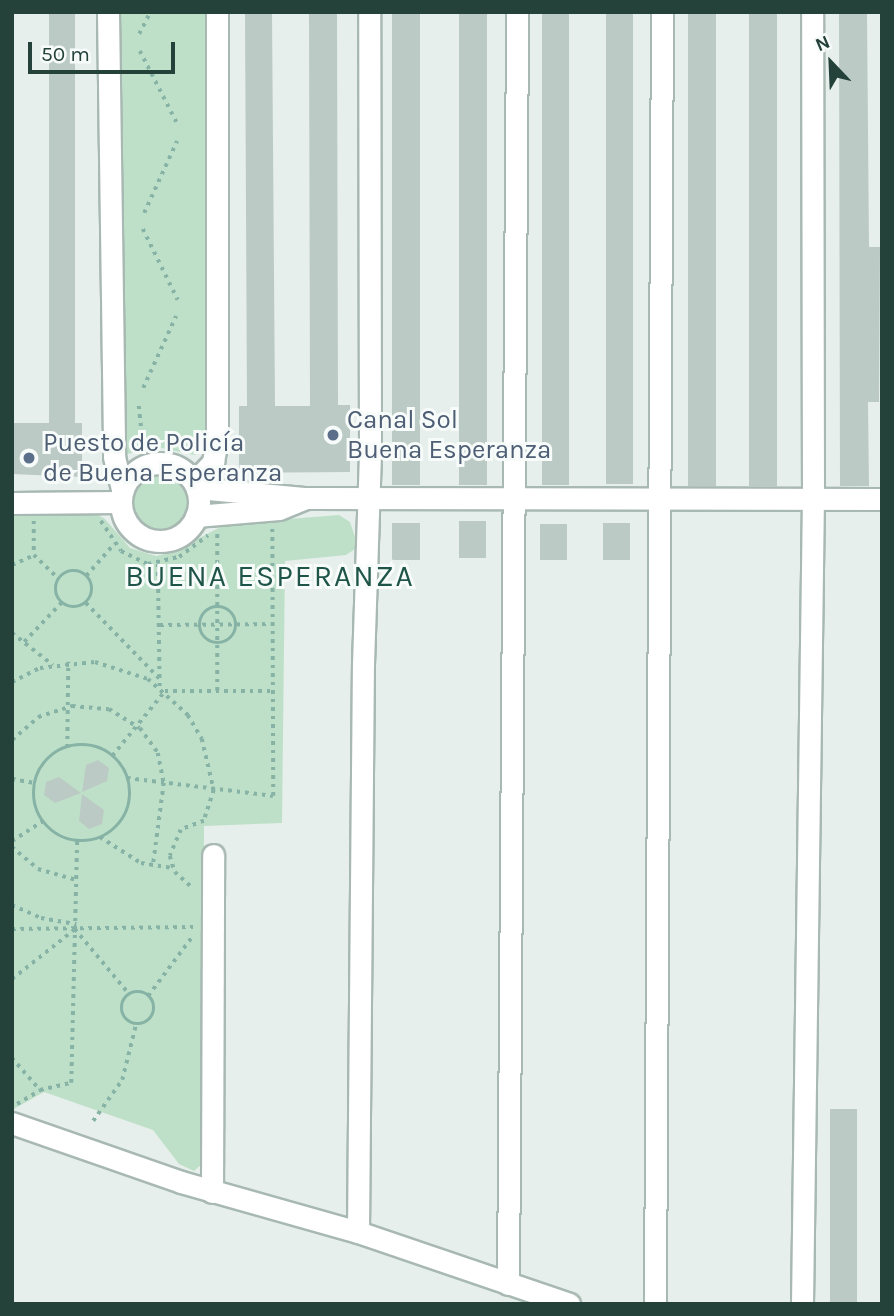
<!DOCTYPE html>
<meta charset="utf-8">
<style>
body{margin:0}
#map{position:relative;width:894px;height:1316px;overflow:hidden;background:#e6efeb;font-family:Karla,sans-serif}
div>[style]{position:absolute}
.green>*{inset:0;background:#bfe0c8}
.round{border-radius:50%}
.building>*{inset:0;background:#bbcac4;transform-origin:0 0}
.path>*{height:3.5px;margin-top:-1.75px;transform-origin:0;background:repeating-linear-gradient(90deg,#86b3a5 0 3.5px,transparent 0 8.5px)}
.path>.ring{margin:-1.75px;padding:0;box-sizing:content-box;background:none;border:3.5px solid #86b3a5;border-radius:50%}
.roads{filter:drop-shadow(2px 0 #a8b8b2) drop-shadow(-2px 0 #a8b8b2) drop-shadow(0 2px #a8b8b2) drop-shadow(0 -2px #a8b8b2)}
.minor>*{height:21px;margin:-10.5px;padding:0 10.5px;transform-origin:10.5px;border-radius:10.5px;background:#fff}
.tertiary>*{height:21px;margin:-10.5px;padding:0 10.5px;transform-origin:10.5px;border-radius:10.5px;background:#fff}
.tertiary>.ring{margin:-10.5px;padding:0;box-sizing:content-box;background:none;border:21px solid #fff;border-radius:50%}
.dots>*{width:19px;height:19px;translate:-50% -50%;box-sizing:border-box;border:4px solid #f7fbf9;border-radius:50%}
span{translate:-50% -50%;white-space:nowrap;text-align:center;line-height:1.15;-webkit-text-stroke:6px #f7fbf9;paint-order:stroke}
.service-label{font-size:26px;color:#4e5e75}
.left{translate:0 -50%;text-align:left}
.quarter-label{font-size:30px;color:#1f5548;letter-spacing:2px}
.frame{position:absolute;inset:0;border:14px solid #24423a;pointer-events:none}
.north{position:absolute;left:796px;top:28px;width:70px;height:70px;-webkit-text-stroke:5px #f7fbf9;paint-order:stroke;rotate:337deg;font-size:19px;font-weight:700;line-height:28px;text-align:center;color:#24423a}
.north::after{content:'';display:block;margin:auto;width:24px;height:32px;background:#24423a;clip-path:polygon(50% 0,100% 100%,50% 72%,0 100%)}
.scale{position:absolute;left:28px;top:42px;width:147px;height:32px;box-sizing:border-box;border:4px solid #24423a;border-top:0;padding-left:9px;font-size:21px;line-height:24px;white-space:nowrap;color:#24423a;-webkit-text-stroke:5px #f7fbf9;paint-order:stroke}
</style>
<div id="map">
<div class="green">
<div style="clip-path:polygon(110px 12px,209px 12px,210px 411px,206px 449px,194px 455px,157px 447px,119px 456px)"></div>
<div class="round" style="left:127px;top:469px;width:64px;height:64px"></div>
<div style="clip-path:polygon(12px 511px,91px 511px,105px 519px,130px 548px,156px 556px,173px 552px,226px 524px,339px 515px,350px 522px,355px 537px,355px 549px,346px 555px,285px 561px,282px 823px,204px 826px,203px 1163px,194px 1171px,179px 1164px,153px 1130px,44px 1092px,12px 1110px)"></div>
</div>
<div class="building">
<div style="clip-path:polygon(49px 12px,75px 12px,75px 423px,82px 423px,82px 477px,12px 474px,12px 423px,49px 423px)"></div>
<div style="clip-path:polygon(245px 12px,272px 12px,275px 406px,310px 406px,309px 12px,337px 12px,338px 405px,350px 405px,350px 472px,239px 473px,239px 406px,247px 406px)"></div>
<div style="left:392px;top:12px;width:28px;height:473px"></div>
<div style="left:459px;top:12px;width:28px;height:473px"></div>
<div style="left:542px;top:12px;width:27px;height:473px"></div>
<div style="left:606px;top:12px;width:27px;height:472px"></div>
<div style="left:688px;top:12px;width:28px;height:474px"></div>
<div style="left:749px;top:12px;width:28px;height:474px"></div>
<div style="clip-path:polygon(839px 12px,867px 12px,869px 247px,880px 247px,879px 402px,868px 402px,869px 486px,840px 486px)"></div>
<div style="left:459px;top:521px;width:27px;height:37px"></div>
<div style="left:392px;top:523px;width:28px;height:37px"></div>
<div style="left:603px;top:523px;width:27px;height:37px"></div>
<div style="left:540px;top:524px;width:27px;height:36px"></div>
<div style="clip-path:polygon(98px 760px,109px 768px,107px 781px,82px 792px,86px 765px)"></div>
<div style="clip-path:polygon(59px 777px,81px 793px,55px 803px,44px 795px,46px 782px)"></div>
<div style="clip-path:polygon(82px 794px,104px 810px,102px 824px,89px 829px,79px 821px)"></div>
<div style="left:830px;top:1109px;width:27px;height:195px"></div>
</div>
<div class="path">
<div style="left:139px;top:34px;width:25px;rotate:-63deg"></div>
<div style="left:140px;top:51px;width:81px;rotate:62.8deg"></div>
<div style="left:144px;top:213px;width:79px;rotate:-65.4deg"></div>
<div style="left:143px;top:229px;width:79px;rotate:63.8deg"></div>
<div style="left:143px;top:388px;width:79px;rotate:-65.4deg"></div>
<div style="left:139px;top:406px;width:37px;rotate:84deg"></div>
<div style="left:133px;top:446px;width:37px;rotate:-8deg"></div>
<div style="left:170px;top:441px;width:28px;rotate:23deg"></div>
<div style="left:34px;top:521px;width:34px;rotate:90deg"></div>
<div style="left:34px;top:555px;width:33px;rotate:44deg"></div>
<div style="left:101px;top:521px;width:36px;rotate:56deg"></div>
<div style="left:121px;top:551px;width:30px;rotate:26deg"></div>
<div style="left:148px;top:564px;width:32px;rotate:-13deg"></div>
<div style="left:179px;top:557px;width:36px;rotate:-37deg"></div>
<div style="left:158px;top:564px;width:123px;rotate:89.1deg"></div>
<div style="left:12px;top:565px;width:24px;rotate:-24deg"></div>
<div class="ring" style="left:56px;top:571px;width:32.5px;height:32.5px"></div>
<div style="left:86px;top:576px;width:43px;rotate:-48.8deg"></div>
<div style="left:86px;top:603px;width:106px;rotate:45.8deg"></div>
<div class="ring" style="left:200px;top:607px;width:32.5px;height:32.5px"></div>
<div style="left:160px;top:625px;width:110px;rotate:-0.5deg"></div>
<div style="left:12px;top:633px;width:52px;rotate:38deg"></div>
<div style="left:24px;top:642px;width:54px;rotate:-46.5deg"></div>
<div style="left:12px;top:682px;width:31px;rotate:-27deg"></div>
<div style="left:40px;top:668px;width:55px;rotate:-6.2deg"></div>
<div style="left:95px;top:662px;width:56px;rotate:17.8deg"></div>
<div style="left:148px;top:679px;width:54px;rotate:42deg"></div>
<div style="left:188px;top:715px;width:28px;rotate:60deg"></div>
<div style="left:202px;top:739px;width:52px;rotate:76.8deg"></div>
<div style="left:214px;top:790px;width:33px;rotate:108deg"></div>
<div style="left:204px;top:821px;width:25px;rotate:159deg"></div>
<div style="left:181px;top:830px;width:28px;rotate:113deg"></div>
<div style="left:170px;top:856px;width:17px;rotate:73deg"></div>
<div style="left:175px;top:872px;width:25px;rotate:42deg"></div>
<div style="left:217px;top:691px;width:159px;rotate:-90deg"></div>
<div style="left:12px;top:740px;width:35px;rotate:-41deg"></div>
<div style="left:38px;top:717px;width:36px;rotate:-18deg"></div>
<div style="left:72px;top:706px;width:37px;rotate:5deg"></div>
<div style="left:109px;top:709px;width:36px;rotate:32deg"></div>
<div style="left:140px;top:728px;width:31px;rotate:54deg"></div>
<div style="left:158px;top:753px;width:31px;rotate:79deg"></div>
<div style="left:164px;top:783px;width:85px;rotate:97.5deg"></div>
<div class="ring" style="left:34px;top:745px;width:92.5px;height:92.5px"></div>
<div style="left:67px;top:748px;width:86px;rotate:-89.3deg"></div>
<div style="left:112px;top:756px;width:84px;rotate:-50.8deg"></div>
<div style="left:165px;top:691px;width:106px"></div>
<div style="left:127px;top:778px;width:147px;rotate:7deg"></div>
<div style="left:273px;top:796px;width:267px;rotate:-90.2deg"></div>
<div style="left:12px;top:779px;width:23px;rotate:10deg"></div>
<div style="left:100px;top:837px;width:49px;rotate:32.4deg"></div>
<div style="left:141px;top:863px;width:32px;rotate:9deg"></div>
<div style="left:12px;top:841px;width:37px;rotate:-33deg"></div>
<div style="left:12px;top:847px;width:34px;rotate:40deg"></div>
<div style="left:38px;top:869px;width:40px;rotate:16deg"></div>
<div style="left:12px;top:905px;width:32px;rotate:24deg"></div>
<div style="left:41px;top:918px;width:36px;rotate:10deg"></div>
<div style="left:12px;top:929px;width:181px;rotate:-0.6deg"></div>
<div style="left:12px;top:979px;width:80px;rotate:-38.4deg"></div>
<div style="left:75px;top:929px;width:86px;rotate:50.2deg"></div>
<div class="ring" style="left:122px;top:992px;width:28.5px;height:28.5px"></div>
<div style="left:148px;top:996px;width:74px;rotate:-53.3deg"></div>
<div style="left:12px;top:1058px;width:43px;rotate:48.8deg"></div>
<div style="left:17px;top:1104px;width:27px;rotate:-31deg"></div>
<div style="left:40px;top:1090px;width:32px;rotate:-13deg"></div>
<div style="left:71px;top:1083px;width:242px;rotate:-88.6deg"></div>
<div style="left:93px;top:1121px;width:50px;rotate:-54.7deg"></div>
<div style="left:122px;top:1080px;width:58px;rotate:-76deg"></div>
</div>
<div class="roads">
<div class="minor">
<div style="left:108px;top:12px;width:445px;rotate:89.2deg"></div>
<div style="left:114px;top:457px;width:33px;rotate:76deg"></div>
<div style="left:194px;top:482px;width:28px;rotate:-46deg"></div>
<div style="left:213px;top:462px;width:23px;rotate:-80deg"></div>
<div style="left:217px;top:439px;width:427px;rotate:-90deg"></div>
<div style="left:12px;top:1123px;width:179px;rotate:19.2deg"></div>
<div style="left:181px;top:1182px;width:184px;rotate:15.8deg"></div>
<div style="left:358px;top:1232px;width:223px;rotate:18.8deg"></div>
<div style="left:212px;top:1192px;width:337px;rotate:-89.8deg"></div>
<div style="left:358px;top:1232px;width:568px;rotate:-89.5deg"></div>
<div style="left:363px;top:664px;width:213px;rotate:-88.1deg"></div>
<div style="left:370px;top:451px;width:439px;rotate:-90.1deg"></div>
<div style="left:508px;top:1284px;width:1272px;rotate:-89.59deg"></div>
<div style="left:655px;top:1304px;width:1292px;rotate:-89.69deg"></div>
<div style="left:802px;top:1304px;width:805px;rotate:-89.22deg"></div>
<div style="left:813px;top:499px;width:487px;rotate:-90.1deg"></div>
</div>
<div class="tertiary">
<div class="ring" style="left:121px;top:463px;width:57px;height:57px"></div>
<div style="left:197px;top:488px;width:107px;rotate:5.3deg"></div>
<div style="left:304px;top:498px;width:578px;rotate:0.1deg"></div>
<div style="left:12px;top:503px;width:108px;rotate:-0.5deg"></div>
<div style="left:196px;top:516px;width:83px;rotate:-4.8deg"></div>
<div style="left:279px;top:509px;width:27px;rotate:-22deg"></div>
</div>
</div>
<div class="dots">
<div style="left:333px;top:435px;background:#5c6f8a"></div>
<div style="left:29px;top:458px;background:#5c6f8a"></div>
</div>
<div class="service-label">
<span class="left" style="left:347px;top:435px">Canal Sol<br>Buena Esperanza</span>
<span class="left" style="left:43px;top:458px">Puesto de Policía<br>de Buena Esperanza</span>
</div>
<div class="quarter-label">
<span style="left:270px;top:576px">BUENA ESPERANZA</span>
</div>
<div class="frame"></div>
<div class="north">N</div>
<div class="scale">50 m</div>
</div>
